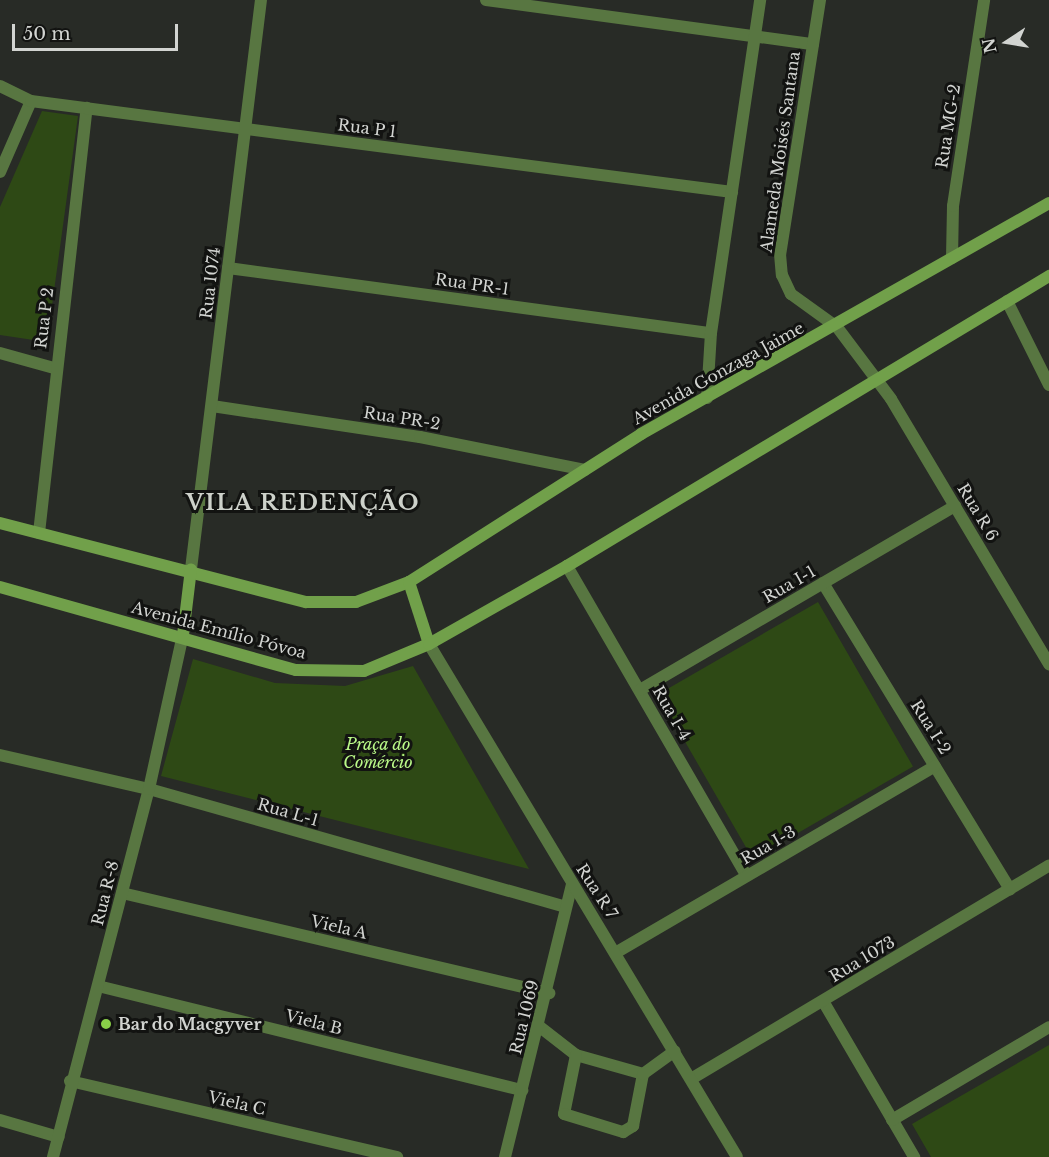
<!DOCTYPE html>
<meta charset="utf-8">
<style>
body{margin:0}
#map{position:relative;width:1049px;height:1157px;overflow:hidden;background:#282b26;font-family:"Libre Baskerville",serif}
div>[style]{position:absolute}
.green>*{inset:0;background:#2e4915;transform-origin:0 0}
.lane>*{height:12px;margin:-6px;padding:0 6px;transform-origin:6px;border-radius:6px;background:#587641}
.street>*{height:12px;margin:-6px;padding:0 6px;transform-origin:6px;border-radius:6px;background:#587641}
.secondary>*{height:12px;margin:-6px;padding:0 6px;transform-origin:6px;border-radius:6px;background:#71a04a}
.dots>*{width:16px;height:16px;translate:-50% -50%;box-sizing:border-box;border:3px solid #121311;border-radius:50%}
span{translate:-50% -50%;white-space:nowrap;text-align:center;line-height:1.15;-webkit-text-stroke:6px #121311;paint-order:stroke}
.street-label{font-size:16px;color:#d2d4d1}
.park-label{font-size:16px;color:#baf988;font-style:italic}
.poi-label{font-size:16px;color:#d2d4d1;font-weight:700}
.left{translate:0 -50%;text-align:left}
.district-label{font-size:22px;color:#cdd1ca;font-weight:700;letter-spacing:1.5px}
.north{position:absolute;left:977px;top:12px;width:60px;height:60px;-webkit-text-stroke:4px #121311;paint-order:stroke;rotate:258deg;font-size:16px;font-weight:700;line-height:24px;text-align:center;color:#d2d4d1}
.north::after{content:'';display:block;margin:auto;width:21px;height:27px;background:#d2d4d1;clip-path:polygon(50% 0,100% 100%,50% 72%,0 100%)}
.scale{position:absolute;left:12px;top:24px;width:166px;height:27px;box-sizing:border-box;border:3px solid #d2d4d1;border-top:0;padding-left:8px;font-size:18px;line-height:21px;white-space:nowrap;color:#d2d4d1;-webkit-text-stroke:4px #121311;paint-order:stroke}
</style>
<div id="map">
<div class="green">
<div style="clip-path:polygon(42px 111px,78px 116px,47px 342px,0 335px,0 207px)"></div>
<div style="left:818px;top:602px;width:190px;height:185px;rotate:60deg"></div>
<div style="clip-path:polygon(193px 659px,275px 683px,345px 686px,413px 666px,529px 869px,161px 776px)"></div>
<div style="clip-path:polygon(1049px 1045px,1049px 1157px,931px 1157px,912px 1124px)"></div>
</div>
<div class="lane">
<div style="left:0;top:172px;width:77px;rotate:-66.4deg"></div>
<div style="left:1007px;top:301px;width:94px;rotate:63.4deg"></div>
<div style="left:0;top:353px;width:56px;rotate:15.5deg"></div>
<div style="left:39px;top:533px;width:428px;rotate:-83.6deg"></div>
<div style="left:567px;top:566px;width:358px;rotate:59.9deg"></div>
<div style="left:823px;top:583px;width:359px;rotate:58.6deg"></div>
<div style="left:640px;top:690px;width:365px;rotate:-30.3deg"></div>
<div style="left:0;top:755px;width:153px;rotate:12.9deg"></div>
<div style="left:149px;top:789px;width:432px;rotate:15.8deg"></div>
<div style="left:122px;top:893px;width:439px;rotate:13.2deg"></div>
<div style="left:617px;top:952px;width:368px;rotate:-30.3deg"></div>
<div style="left:98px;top:986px;width:437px;rotate:13.8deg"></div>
<div style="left:823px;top:1001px;width:181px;rotate:59.7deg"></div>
<div style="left:540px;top:1027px;width:46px;rotate:37.9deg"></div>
<div style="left:576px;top:1055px;width:70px;rotate:15.8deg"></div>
<div style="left:576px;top:1055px;width:60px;rotate:101.5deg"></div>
<div style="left:564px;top:1114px;width:62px;rotate:17deg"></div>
<div style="left:623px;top:1132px;width:12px;rotate:-31deg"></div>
<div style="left:633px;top:1126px;width:53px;rotate:-79.1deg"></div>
<div style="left:643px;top:1074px;width:39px;rotate:-36deg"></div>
<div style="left:691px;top:1079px;width:417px;rotate:-30.8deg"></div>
<div style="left:70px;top:1081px;width:336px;rotate:13.1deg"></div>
<div style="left:0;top:1120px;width:61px;rotate:16.1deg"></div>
<div style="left:892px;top:1120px;width:182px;rotate:-30.6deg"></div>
<div style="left:505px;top:1157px;width:281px;rotate:-76.2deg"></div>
</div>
<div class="street">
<div style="left:486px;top:0;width:330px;rotate:7.7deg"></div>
<div style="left:820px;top:0;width:257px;rotate:98.9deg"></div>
<div style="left:780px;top:254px;width:21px;rotate:85deg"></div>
<div style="left:782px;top:275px;width:21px;rotate:65deg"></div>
<div style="left:791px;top:294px;width:57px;rotate:35.7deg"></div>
<div style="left:837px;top:327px;width:90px;rotate:53.1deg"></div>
<div style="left:891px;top:399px;width:309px;rotate:59.2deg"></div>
<div style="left:0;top:86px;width:34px;rotate:26deg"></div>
<div style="left:31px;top:101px;width:707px;rotate:7.4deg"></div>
<div style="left:952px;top:258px;width:52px;rotate:-88.9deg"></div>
<div style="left:953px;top:206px;width:208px;rotate:-81.4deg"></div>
<div style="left:228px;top:268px;width:487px;rotate:7.7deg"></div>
<div style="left:707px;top:398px;width:65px;rotate:-86.5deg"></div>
<div style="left:711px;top:333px;width:337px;rotate:-81.6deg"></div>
<div style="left:212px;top:406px;width:210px;rotate:8.5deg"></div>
<div style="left:420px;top:437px;width:168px;rotate:11.3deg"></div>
<div style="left:191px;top:569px;width:573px;rotate:-82.99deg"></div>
<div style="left:429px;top:644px;width:598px;rotate:59.02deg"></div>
<div style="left:53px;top:1157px;width:380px;rotate:-75.4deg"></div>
<div style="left:149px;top:789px;width:158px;rotate:-77.6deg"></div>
</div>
<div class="secondary">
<div style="left:0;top:523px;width:316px;rotate:14.5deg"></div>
<div style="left:306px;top:602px;width:50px"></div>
<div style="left:356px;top:602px;width:57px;rotate:-20.7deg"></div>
<div style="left:409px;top:582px;width:275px;rotate:-32.5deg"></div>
<div style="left:641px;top:434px;width:469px;rotate:-29.5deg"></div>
<div style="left:409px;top:582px;width:65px;rotate:72.1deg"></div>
<div style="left:0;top:587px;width:307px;rotate:15.7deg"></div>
<div style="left:296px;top:670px;width:68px;rotate:0.8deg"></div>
<div style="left:364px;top:671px;width:70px;rotate:-22.6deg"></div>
<div style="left:429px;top:644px;width:159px;rotate:-29.5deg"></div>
<div style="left:567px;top:566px;width:563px;rotate:-31.03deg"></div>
<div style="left:183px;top:635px;width:66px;rotate:-83.1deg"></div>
</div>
<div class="dots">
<div style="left:106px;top:1024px;background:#89cf48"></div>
</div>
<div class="street-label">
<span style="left:948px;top:126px;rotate:-81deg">Rua MG-2</span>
<span style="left:367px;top:128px;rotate:7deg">Rua P 1</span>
<span style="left:780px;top:152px;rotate:-82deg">Alameda Moisés Santana</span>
<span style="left:210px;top:283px;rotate:-83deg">Rua 1074</span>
<span style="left:472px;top:284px;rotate:8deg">Rua PR-1</span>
<span style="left:44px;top:318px;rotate:-83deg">Rua P 2</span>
<span style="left:718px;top:373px;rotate:-29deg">Avenida Gonzaga Jaime</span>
<span style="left:402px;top:418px;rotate:9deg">Rua PR-2</span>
<span style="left:978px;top:512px;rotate:59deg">Rua R 6</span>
<span style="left:789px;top:584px;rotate:-30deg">Rua I-1</span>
<span style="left:219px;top:630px;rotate:15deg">Avenida Emílio Póvoa</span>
<span style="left:672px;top:713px;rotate:60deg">Rua I-4</span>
<span style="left:931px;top:727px;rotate:58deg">Rua I-2</span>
<span style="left:288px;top:812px;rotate:16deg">Rua L-1</span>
<span style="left:768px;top:845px;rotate:-30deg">Rua I-3</span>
<span style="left:597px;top:891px;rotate:57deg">Rua R 7</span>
<span style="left:105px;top:893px;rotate:-76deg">Rua R-8</span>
<span style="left:339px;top:927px;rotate:13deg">Viela A</span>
<span style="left:862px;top:959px;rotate:-31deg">Rua 1073</span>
<span style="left:524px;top:1017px;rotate:-76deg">Rua 1069</span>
<span style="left:314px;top:1022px;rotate:14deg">Viela B</span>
<span style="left:237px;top:1103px;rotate:13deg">Viela C</span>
</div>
<div class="park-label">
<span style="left:378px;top:753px">Praça do<br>Comércio</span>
</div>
<div class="poi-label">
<span class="left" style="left:118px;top:1024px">Bar do Macgyver</span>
</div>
<div class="district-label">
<span style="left:303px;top:503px">VILA REDENÇÃO</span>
</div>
<div class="north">N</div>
<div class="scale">50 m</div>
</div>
